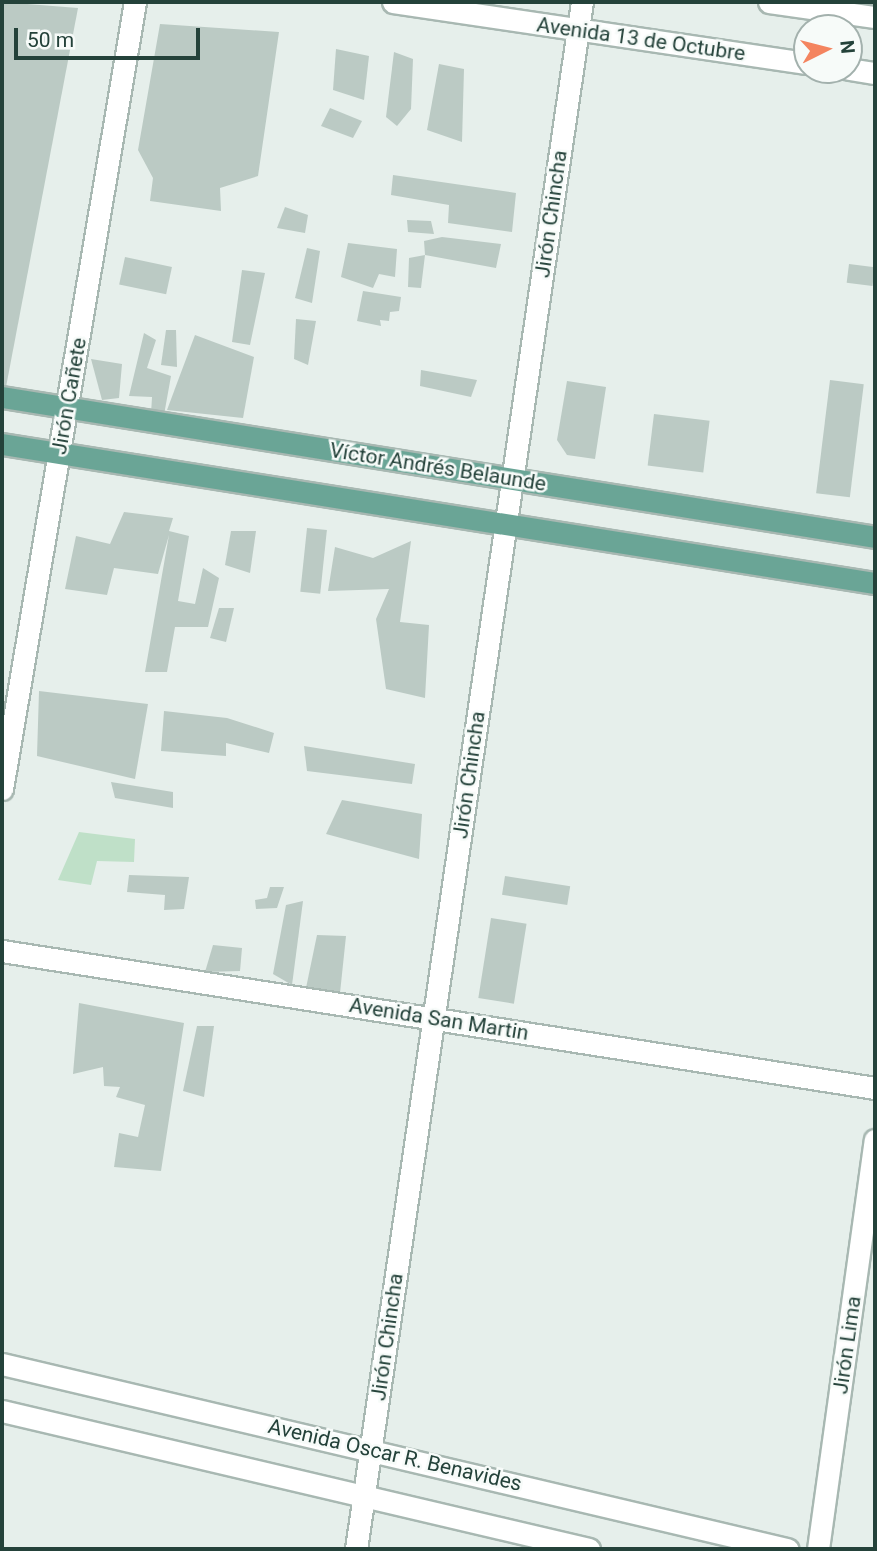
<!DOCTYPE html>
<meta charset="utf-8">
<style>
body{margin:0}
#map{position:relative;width:877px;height:1551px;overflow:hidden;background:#e6efeb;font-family:Roboto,sans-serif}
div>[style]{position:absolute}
.green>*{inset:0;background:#bfe0c8}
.building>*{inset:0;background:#bbcac4;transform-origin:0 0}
.roads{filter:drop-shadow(2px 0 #a8b8b2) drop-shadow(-2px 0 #a8b8b2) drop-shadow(0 2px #a8b8b2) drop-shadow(0 -2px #a8b8b2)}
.street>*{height:21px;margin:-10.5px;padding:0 10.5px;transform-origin:10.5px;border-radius:10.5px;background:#fff}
.secondary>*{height:21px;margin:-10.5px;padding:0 10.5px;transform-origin:10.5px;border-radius:10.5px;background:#fff}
.primary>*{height:21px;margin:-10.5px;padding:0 10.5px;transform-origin:10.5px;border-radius:10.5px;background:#6aa596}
span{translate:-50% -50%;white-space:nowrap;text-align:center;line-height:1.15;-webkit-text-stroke:5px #f7fbf9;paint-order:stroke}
.street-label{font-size:21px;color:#24423a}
.frame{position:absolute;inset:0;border:4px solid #24423a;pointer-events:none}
.north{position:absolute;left:793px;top:14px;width:70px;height:70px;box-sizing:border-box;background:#f7fbf9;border:2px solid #a3b1ad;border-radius:50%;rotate:84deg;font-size:19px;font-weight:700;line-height:28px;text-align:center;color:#24423a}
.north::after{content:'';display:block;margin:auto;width:24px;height:32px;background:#f4845f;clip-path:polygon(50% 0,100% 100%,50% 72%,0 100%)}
.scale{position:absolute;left:14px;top:28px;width:186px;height:32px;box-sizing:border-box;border:4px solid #24423a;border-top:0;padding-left:9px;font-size:21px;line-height:24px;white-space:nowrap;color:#24423a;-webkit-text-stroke:5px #f7fbf9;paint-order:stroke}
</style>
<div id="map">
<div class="green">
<div style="clip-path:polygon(79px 832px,135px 839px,134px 862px,97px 861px,91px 885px,58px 880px)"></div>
</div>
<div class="building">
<div style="clip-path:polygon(2px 2px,78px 8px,6px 387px,2px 386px)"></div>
<div style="clip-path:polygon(160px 24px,279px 32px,258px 176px,220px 188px,221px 211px,150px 201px,153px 178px,138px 150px)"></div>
<div style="clip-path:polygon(336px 49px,369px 56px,364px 100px,333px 90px)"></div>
<div style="clip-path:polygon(394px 52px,413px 59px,411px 109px,397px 126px,386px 117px)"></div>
<div style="clip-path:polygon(439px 64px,464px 69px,462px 142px,427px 130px)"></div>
<div style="clip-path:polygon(330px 108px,362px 121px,353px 138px,321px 126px)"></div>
<div style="clip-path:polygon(393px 175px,516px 193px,512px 232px,448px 223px,449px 205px,391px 195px)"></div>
<div style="clip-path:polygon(285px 207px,308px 215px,305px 233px,277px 228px)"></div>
<div style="clip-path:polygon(407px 220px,431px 221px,434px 234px,408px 232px)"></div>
<div style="clip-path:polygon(442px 237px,501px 244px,496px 268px,425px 255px,421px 288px,408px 287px,409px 258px,425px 255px,424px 241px)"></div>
<div style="clip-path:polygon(348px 243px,397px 249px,395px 277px,379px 274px,373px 288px,341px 277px)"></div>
<div style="clip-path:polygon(307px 248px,320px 251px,312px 303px,295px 298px)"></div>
<div style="left:125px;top:257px;width:48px;height:28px;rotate:12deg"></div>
<div style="left:849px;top:264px;width:26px;height:19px;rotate:7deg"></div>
<div style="clip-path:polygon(242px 270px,265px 273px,250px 345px,232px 342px)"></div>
<div style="clip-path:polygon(363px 291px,401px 297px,399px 311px,390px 312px,389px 321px,380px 320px,381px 326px,357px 321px)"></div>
<div style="clip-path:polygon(296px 319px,316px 321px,308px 365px,294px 359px)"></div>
<div style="clip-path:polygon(166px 330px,176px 330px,177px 367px,161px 365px)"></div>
<div style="clip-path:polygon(144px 333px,156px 340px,147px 368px,171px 376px,164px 415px,151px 414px,152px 397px,129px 396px)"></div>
<div style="clip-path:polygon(195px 335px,254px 357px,243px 418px,167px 410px)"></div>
<div style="clip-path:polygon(91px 359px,122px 364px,119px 398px,102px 400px)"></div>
<div style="clip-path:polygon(421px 370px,477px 380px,471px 397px,420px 386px)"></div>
<div style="left:830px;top:380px;width:34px;height:114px;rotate:7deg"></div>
<div style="clip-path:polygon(567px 381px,606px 387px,595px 459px,567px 455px,557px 440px)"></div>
<div style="left:654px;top:414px;width:56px;height:52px;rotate:7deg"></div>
<div style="clip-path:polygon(124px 512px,173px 518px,169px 531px,189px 536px,178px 601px,195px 604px,203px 568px,219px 578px,208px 627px,175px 627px,167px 672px,145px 672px,169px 535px,158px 574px,114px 568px,107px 595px,65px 589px,76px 536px,110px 544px)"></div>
<div style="left:307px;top:528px;width:20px;height:64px;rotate:6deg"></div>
<div style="clip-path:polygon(231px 531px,256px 531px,250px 573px,225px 565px)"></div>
<div style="clip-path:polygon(411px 541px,400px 622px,429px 625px,425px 698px,386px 689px,376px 619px,389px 589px,328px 591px,335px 547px,373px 558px)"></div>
<div style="clip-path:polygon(219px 608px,234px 608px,226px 642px,210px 638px)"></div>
<div style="clip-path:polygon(39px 691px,148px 704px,135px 779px,37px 756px)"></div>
<div style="clip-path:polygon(164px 711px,227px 718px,274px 733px,269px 753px,226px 743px,226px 756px,161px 751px)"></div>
<div style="clip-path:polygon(304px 746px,415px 764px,412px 784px,307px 771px)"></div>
<div style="clip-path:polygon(111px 782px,173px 792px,173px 808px,115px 798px)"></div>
<div style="clip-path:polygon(342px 800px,422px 814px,419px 859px,326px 834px)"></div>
<div style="clip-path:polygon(129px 875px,189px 877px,184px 909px,164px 910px,165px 895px,127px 892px)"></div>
<div style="left:505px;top:876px;width:66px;height:19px;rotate:9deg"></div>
<div style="clip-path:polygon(270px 887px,284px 887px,277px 908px,256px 909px,255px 900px,267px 898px)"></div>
<div style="clip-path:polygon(303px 901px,292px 985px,273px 974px,286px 905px)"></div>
<div style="left:491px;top:918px;width:36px;height:81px;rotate:9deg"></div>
<div style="clip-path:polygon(317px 935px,346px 936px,340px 993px,306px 988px)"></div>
<div style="clip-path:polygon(213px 945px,242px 948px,240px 971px,205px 972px)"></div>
<div style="clip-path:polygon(79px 1003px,184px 1023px,161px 1171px,114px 1167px,119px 1133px,138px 1137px,145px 1105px,116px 1097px,120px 1087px,104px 1086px,103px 1067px,73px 1074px)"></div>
<div style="clip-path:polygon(197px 1026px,214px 1026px,204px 1097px,183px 1091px)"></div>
</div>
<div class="roads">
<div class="street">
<div style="left:393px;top:2px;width:418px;rotate:8.4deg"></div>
<div style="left:769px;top:2px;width:107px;rotate:8.1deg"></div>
<div style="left:849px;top:69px;width:26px;rotate:9deg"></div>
<div style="left:2px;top:789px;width:798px;rotate:-80.41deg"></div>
<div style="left:2px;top:951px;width:884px;rotate:8.92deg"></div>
<div style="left:2px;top:1364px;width:807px;rotate:13.26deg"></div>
<div style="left:2px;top:1411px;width:603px;rotate:13.23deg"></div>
<div style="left:356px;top:1549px;width:1563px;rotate:-81.69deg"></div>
</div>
<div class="secondary">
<div style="left:818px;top:1549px;width:413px;rotate:-82.1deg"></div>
</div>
<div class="primary">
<div style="left:2px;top:397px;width:884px;rotate:9.11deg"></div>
<div style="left:2px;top:444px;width:884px;rotate:9.05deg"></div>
</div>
</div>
<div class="street-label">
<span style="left:641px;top:39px;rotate:8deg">Avenida 13 de Octubre</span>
<span style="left:551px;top:214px;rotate:-82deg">Jirón Chincha</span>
<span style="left:69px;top:396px;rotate:-80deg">Jirón Cañete</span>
<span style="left:438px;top:467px;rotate:9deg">Víctor Andrés Belaunde</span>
<span style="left:469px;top:775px;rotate:-82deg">Jirón Chincha</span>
<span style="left:439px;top:1019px;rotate:9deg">Avenida San Martin</span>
<span style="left:387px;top:1337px;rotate:-82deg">Jirón Chincha</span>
<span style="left:847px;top:1345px;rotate:-82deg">Jirón Lima</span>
<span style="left:395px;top:1455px;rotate:13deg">Avenida Oscar R. Benavides</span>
</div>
<div class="frame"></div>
<div class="north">N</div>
<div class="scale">50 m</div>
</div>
